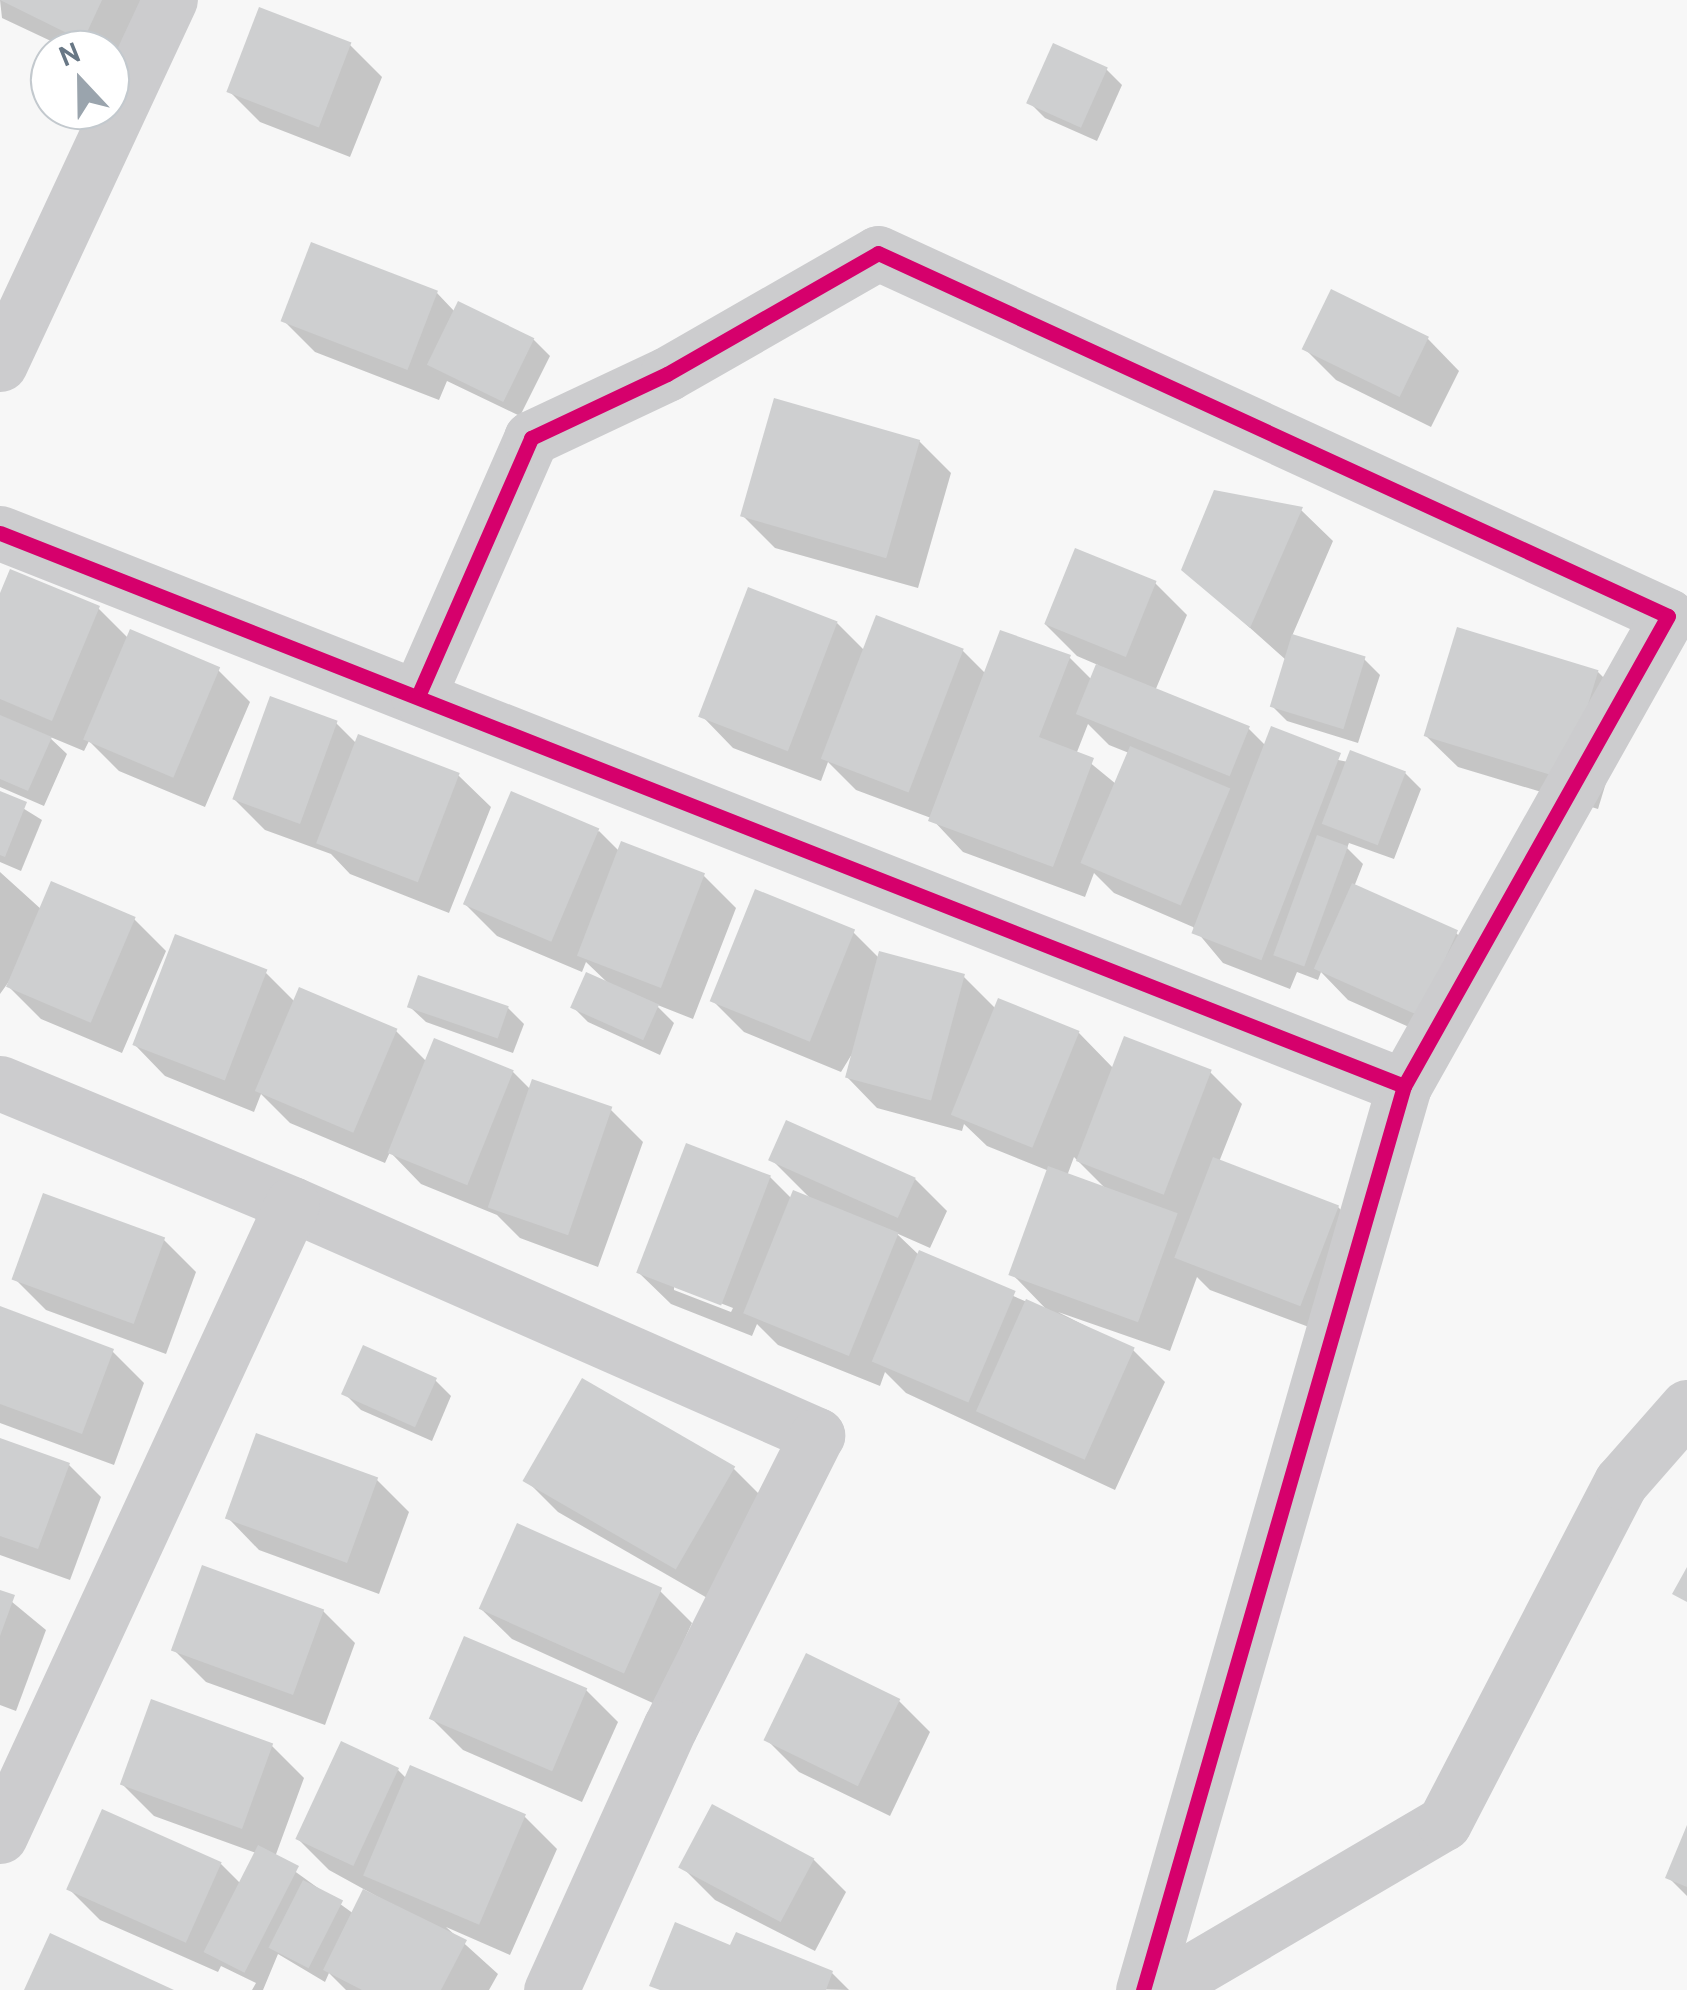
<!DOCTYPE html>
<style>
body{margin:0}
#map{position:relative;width:1687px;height:1990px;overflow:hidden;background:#f7f7f7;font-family:Cabin,sans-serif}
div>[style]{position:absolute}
.shadow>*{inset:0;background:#0003}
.building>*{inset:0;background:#cecfd0;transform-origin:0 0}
.street>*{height:55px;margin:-27.5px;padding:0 27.5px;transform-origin:27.5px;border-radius:27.5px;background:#ccccce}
.cycleway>*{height:15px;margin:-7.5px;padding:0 7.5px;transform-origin:7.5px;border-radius:7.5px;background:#d6006c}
span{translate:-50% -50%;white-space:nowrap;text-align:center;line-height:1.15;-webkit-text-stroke:10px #fff;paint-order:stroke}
.north{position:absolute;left:30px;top:30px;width:100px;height:100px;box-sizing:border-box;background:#fff;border:2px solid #c3c9ce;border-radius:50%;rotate:338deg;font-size:28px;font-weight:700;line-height:40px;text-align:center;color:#687785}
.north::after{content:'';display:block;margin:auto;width:35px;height:45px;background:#9aa4ad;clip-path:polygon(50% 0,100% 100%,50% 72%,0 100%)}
</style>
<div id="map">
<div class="shadow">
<div style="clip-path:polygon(0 0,149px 0,110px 69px,110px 50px,70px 50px,2px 18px)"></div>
<div style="clip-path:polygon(350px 45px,382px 77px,350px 157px,260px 122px,228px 90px)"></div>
<div style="clip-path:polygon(1106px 69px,1122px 85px,1097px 141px,1045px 118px,1029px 102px)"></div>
<div style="clip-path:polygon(437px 293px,455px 312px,534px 340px,550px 356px,520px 416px,447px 381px,439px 400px,315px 352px,283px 320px)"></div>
<div style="clip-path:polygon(1428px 339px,1459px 371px,1431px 427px,1336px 380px,1304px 348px)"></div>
<div style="clip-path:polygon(919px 441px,951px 473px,918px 588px,775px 548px,743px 516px)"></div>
<div style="clip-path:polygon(1301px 510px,1333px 541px,1292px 636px,1364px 659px,1380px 675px,1358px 743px,1287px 721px,1271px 705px,1286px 660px,1184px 569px)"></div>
<div style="clip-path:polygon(evenodd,1155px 583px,1187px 615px,1155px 691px,1249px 729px,1266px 746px,1405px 773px,1421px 789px,1394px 859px,1349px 843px,1347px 848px,1363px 864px,1354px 887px,1456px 933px,1488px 964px,1452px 1046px,1348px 1000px,1321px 972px,1318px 980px,1297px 972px,1290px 989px,1223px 963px,1193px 927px,1114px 893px,1094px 873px,1085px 897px,963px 852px,931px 818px,856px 790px,828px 762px,821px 781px,733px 748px,702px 716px,837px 623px,865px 651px,962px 650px,986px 674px,1070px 658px,1092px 680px,1098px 665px,1077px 656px,1045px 624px,1155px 583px,1088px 724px,1109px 745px,1129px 753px,1116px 784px,1077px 752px,1088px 724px)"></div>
<div style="clip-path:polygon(0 599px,98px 608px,129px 639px,218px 670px,250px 702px,205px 807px,119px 771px,89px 741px,84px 751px,48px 736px,67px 754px,44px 806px,0 787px)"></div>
<div style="clip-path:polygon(1598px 672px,1630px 704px,1598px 809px,1458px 767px,1426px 736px)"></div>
<div style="clip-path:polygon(336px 723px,357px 744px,459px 776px,491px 807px,449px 913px,350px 874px,331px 854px,265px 830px,233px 798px)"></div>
<div style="clip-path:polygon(0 794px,42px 820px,21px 871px,0 862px)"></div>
<div style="clip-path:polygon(599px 831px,620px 852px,704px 876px,736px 908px,693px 1019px,655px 1004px,674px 1023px,660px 1055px,588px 1022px,572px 1006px,610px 985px,586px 962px,582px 972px,497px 936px,465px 904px)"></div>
<div style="clip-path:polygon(0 872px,42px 910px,134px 919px,166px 951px,122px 1053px,41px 1019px,9px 987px,15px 973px,0 994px)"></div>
<div style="clip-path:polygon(evenodd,853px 932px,879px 958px,964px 977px,996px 1009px,1079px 1033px,1114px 1069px,1210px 1072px,1242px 1104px,1219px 1162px,1338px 1207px,1370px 1239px,1333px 1336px,1210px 1290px,1197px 1277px,1170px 1351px,1058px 1312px,1133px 1350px,1165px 1382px,1115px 1490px,906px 1393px,885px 1372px,880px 1386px,778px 1345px,757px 1324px,752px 1336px,671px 1304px,639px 1273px,770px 1177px,792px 1199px,811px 1199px,771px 1159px,915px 1179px,947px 1211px,930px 1248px,896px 1233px,920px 1256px,1048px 1311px,1012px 1274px,1049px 1171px,987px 1146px,964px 1124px,962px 1131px,877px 1108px,846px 1076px,852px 1054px,841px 1072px,744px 1032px,712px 1000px,853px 932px,1074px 1157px,1108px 1191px,1067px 1176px,1074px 1157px,853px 932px,674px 1285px,733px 1308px,731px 1312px,674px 1290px,674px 1285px)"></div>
<div style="clip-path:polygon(265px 972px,295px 1002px,396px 1031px,427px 1062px,513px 1072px,531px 1090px,611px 1110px,643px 1142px,598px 1267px,520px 1238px,497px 1215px,421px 1184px,390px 1152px,385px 1163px,290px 1123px,261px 1094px,254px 1112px,165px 1076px,134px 1044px)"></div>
<div style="clip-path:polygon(410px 1007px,508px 1008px,524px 1024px,513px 1053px,426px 1022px)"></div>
<div style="clip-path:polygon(164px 1240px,196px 1272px,166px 1354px,46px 1310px,14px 1278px)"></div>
<div style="clip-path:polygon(0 1309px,112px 1351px,144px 1383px,114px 1465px,0 1423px)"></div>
<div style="clip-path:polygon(435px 1380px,451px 1396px,432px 1441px,361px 1410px,345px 1394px)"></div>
<div style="clip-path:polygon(0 1441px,69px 1465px,101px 1497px,70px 1580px,0 1555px)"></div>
<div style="clip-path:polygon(734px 1469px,765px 1500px,709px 1599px,558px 1512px,526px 1480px)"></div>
<div style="clip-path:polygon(377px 1480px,409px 1512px,379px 1594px,259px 1550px,228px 1518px)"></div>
<div style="clip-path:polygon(660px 1591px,692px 1623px,655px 1704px,512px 1639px,480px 1608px)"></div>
<div style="clip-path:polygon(0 1592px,46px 1630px,16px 1711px,0 1705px)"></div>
<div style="clip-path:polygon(323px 1611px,355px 1643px,325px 1725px,206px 1682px,174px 1650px)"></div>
<div style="clip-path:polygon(586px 1690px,618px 1722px,582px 1802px,463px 1750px,431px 1718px)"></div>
<div style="clip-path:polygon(899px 1701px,930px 1732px,890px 1816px,799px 1772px,767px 1740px)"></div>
<div style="clip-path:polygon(272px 1746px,304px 1778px,275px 1857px,354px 1914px,398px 1908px,329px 1870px,297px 1838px,398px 1770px,407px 1779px,525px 1817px,557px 1849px,510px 1955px,446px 1927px,498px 1974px,489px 1990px,346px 1990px,329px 1973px,325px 1982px,278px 1954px,263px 1990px,252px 1990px,256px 1983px,221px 1966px,218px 1972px,100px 1920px,68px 1888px,221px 1864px,241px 1884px,256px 1853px,154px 1816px,122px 1784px)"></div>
<div style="clip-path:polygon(1687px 1831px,1687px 1896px,1668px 1877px)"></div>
<div style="clip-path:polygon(814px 1860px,846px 1892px,815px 1951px,715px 1900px,683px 1868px)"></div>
<div style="clip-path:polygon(732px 1948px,832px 1973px,849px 1990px,652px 1985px)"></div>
</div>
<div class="building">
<div style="clip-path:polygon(0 0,102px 0,83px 41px)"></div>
<div style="left:259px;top:7px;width:99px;height:91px;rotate:21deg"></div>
<div style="left:1053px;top:43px;width:60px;height:66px;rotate:24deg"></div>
<div style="left:311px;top:242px;width:136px;height:85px;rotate:21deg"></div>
<div style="left:1331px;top:289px;width:109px;height:67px;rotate:26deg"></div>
<div style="left:458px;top:301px;width:85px;height:71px;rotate:26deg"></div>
<div style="left:774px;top:398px;width:152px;height:123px;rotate:16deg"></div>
<div style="clip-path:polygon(1214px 490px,1303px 507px,1250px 628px,1181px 570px)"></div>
<div style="left:1075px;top:548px;width:88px;height:82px;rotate:22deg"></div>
<div style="clip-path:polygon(10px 569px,100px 606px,52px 721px,0 699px,0 593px)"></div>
<div style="left:748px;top:587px;width:96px;height:139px;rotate:21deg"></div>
<div style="left:876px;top:615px;width:94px;height:154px;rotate:21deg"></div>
<div style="left:1457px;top:627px;width:148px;height:114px;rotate:17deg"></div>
<div style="left:130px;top:629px;width:98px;height:120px;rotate:23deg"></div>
<div style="clip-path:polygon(1000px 630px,1071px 655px,1039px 737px,1094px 758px,1053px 867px,928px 821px)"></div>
<div style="left:1292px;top:634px;width:77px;height:76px;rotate:17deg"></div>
<div style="left:1096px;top:664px;width:166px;height:54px;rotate:22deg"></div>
<div style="left:270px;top:696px;width:72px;height:110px;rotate:20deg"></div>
<div style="clip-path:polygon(0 715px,52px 737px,28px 791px,0 779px)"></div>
<div style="left:1271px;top:726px;width:75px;height:222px;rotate:21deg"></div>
<div style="left:358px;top:734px;width:109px;height:117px;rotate:21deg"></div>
<div style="left:1130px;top:746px;width:109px;height:127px;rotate:23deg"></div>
<div style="left:1350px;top:750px;width:60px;height:79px;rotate:21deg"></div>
<div style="clip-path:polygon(0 791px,27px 802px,5px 857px,0 855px)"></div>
<div style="left:511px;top:791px;width:96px;height:123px;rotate:23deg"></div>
<div style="left:1317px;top:835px;width:33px;height:128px;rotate:20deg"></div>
<div style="left:621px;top:841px;width:90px;height:123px;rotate:21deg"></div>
<div style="left:51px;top:881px;width:92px;height:115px;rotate:23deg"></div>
<div style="left:1352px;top:883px;width:116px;height:94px;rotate:24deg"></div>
<div style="left:755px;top:889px;width:108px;height:121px;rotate:22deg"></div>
<div style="left:175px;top:934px;width:99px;height:119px;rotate:21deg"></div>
<div style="left:879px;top:951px;width:89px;height:131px;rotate:15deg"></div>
<div style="left:586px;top:972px;width:80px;height:39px;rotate:24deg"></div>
<div style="left:418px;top:975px;width:96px;height:34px;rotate:19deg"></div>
<div style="left:299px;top:987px;width:107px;height:113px;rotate:23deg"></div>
<div style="left:998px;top:998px;width:88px;height:126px;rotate:22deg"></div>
<div style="left:1124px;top:1036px;width:94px;height:134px;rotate:21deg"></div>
<div style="left:434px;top:1038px;width:86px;height:124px;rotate:22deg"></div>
<div style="left:532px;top:1079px;width:85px;height:136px;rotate:19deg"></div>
<div style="left:786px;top:1120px;width:142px;height:44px;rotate:24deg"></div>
<div style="left:686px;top:1143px;width:91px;height:139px;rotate:21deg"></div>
<div style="left:1213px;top:1157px;width:135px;height:108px;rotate:21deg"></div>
<div style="left:1048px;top:1166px;width:138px;height:116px;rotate:20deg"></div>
<div style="left:793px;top:1190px;width:114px;height:133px;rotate:22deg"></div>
<div style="left:43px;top:1193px;width:130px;height:92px;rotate:20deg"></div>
<div style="left:919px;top:1250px;width:105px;height:121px;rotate:23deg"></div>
<div style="left:1026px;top:1299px;width:119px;height:123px;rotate:24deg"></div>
<div style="clip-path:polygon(0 1306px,114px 1349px,82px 1434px,0 1404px)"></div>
<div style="left:363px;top:1345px;width:81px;height:54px;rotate:24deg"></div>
<div style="left:582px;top:1378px;width:177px;height:119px;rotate:30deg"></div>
<div style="left:256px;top:1433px;width:130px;height:91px;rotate:20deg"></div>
<div style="clip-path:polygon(0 1438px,70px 1463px,38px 1549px,0 1536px)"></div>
<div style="left:517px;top:1523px;width:159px;height:94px;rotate:24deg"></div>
<div style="left:202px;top:1565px;width:130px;height:91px;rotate:20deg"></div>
<div style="clip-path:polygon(1687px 1567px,1687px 1602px,1672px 1594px)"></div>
<div style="clip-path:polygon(0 1590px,15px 1595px,0 1636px)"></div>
<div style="left:464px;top:1636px;width:134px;height:90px;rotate:23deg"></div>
<div style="left:806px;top:1653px;width:105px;height:97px;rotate:26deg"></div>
<div style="left:151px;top:1699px;width:130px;height:91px;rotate:20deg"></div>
<div style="left:341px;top:1741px;width:64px;height:108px;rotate:25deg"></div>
<div style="left:410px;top:1765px;width:126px;height:120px;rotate:23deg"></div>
<div style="left:712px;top:1804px;width:116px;height:72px;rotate:28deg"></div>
<div style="left:102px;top:1809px;width:131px;height:88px;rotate:24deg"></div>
<div style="clip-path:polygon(1687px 1825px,1687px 1887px,1665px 1878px)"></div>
<div style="left:258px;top:1845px;width:46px;height:120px;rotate:27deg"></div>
<div style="left:303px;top:1880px;width:45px;height:76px;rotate:27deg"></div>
<div style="clip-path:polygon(363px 1889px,467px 1940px,441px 1990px,362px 1990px,323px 1970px)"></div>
<div style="clip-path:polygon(675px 1922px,730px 1945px,736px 1932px,833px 1971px,826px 1990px,660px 1990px,649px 1986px)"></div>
<div style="clip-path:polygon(50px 1933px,174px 1990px,24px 1990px)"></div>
</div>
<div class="street">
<div style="left:0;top:364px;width:402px;rotate:-65deg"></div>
<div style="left:0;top:533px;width:1509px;rotate:21.5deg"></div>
<div style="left:1404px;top:1086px;width:941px;rotate:106.1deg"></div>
<div style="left:418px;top:696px;width:282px;rotate:-66.3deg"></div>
<div style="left:531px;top:438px;width:150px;rotate:-25.2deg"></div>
<div style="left:667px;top:374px;width:243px;rotate:-29.8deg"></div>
<div style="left:878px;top:253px;width:869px;rotate:24.68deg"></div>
<div style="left:1668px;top:616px;width:539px;rotate:119.32deg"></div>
<div style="left:0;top:1083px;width:316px;rotate:22.5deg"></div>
<div style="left:292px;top:1204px;width:574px;rotate:23.75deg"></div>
<div style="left:817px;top:1435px;width:327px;rotate:116.7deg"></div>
<div style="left:670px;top:1727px;width:289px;rotate:114.3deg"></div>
<div style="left:0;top:1836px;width:696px;rotate:-65.2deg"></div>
<div style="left:1159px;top:1990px;width:330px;rotate:-30.4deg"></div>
<div style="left:1444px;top:1823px;width:384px;rotate:-62.6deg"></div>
<div style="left:1621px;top:1482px;width:100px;rotate:-48.7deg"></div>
</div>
<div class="cycleway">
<div style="left:0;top:533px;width:1509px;rotate:21.5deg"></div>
<div style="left:1404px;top:1086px;width:941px;rotate:106.1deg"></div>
<div style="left:418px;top:696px;width:282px;rotate:-66.3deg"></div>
<div style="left:531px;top:438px;width:150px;rotate:-25.2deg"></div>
<div style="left:667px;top:374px;width:243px;rotate:-29.8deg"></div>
<div style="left:878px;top:253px;width:869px;rotate:24.68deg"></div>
<div style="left:1668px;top:616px;width:539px;rotate:119.32deg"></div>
</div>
<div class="north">N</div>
</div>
